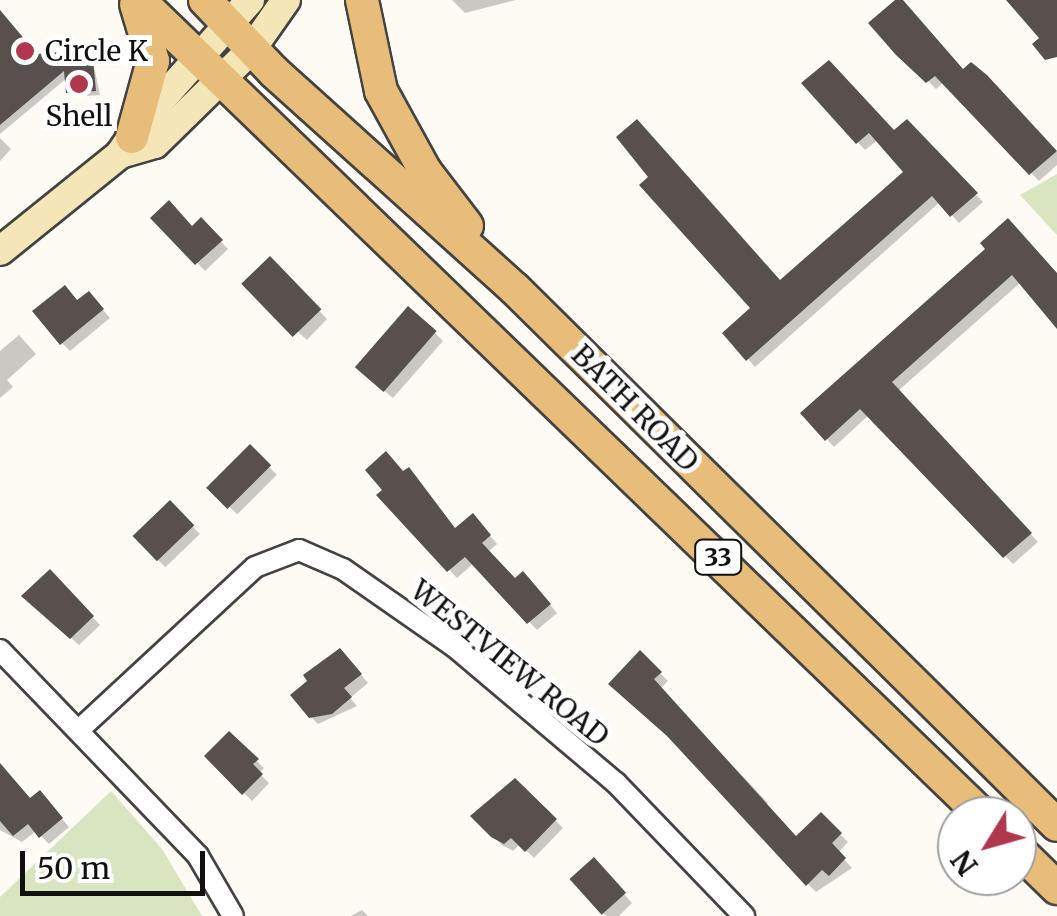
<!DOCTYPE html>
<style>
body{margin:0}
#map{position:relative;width:1057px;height:916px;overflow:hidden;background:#fefaf4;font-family:Merriweather,serif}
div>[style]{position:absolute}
.green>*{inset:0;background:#d8e5c0}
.shadow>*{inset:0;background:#0003;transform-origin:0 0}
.building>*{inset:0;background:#57504d;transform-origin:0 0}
.roads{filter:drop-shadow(2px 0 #434343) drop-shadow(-2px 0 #434343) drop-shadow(0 2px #434343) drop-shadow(0 -2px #434343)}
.minor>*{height:20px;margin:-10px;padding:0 10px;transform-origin:10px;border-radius:10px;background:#fff}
.secondary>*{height:28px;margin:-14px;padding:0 14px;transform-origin:14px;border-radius:14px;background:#f5e6b7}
.primary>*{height:32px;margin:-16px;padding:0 16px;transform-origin:16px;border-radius:16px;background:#e8bd79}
.dots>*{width:28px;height:28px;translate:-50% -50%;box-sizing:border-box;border:5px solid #fff;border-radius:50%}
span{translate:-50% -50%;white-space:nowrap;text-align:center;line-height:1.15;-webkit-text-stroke:10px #fff;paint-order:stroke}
.shield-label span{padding:2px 8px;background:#fff;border:2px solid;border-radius:8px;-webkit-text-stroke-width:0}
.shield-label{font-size:25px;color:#101010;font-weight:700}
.poi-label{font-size:28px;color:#101010}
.left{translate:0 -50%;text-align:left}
.street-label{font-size:28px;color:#101010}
.north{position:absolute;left:937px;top:796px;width:100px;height:100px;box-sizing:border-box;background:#fff;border:2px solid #9f9f9f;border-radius:50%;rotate:233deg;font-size:28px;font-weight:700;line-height:40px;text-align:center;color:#101010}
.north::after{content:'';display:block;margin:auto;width:35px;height:45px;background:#af384e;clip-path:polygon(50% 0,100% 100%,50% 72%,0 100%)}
.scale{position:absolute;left:20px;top:851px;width:185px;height:45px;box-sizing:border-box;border:5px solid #101010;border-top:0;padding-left:12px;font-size:30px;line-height:35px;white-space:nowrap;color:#101010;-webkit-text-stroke:8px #fff;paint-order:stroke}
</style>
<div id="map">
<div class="green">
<div style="clip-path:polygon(1057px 174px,1057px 235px,1020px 195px)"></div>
<div style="clip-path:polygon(111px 791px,162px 849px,202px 916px,0 916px,0 897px)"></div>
</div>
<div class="shadow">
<div style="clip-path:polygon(452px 0,516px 0,465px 13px)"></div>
<div style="clip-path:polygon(900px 0,963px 72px,985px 77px,1057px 152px,1057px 165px,1039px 181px,944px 82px,936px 89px,872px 23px)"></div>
<div style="clip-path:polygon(0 17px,36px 56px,91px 52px,100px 95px,74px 97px,67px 78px,0 134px)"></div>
<div style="clip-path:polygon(804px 84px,894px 133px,906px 122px,983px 202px,959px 223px,940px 202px,755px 367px,725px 333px,907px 173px,878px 140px,865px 150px)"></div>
<div style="clip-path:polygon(0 138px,11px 149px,0 161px)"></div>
<div style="clip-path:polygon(154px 218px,193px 229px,201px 221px,228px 249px,205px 271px)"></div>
<div style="clip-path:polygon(1016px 230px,1057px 276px,1057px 325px,1021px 282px,898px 391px,1038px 542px,1013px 564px,869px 415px,834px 447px,803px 413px)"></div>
<div style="clip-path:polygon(270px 259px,327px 319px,307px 340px,247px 285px)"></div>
<div style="clip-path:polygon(96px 302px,110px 318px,70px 351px,62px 343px,78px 303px)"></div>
<div style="clip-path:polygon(435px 333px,443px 341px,393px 398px,369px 378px)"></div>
<div style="clip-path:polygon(19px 335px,36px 354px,7px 380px,13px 387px,0 398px,0 351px)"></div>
<div style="left:250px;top:448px;width:38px;height:56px;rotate:45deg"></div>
<div style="clip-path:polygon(379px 495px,456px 530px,480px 524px,497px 544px,488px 552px,515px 582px,531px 582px,557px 613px,537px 630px,474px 563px,457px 578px)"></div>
<div style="left:170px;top:503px;width:43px;height:48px;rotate:46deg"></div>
<div style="clip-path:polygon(50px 572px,100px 625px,79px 645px,32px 604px)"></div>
<div style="clip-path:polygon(640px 653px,668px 681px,660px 689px,768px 803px,763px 807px,796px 840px,821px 816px,848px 842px,838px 853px,852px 868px,816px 892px,808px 884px,672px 738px)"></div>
<div style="clip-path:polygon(348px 659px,368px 683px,350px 698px,357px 706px,318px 724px,310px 716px)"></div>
<div style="clip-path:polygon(229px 734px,264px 768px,259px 773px,269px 783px,252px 801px,207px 756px)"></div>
<div style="clip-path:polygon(0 766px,30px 801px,47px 801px,69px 827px,49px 844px,36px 831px,22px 842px,0 830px)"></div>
<div style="clip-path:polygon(515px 781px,563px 828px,534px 858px,520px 844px,513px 851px,502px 845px,473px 817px)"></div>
<div style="clip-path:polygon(594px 861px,632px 903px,619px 916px,606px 916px,574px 880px)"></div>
<div style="clip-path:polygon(362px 910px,368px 916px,351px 916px)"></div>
</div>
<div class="building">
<div style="clip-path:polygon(895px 0,903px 0,963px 69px,971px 62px,987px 75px,1057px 151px,1029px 175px,935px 76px,926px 83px,896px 55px,868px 23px)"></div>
<div style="clip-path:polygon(1006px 0,1057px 0,1057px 57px,1045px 60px,1032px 44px,1039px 38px)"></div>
<div style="clip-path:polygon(0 10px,37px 54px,92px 49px,96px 91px,66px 93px,64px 71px,0 125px)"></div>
<div style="clip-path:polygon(829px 60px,894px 130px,907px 119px,978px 193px,950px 217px,932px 196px,746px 361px,722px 333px,750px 308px,639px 185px,648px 177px,616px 137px,637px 119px,780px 280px,903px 172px,869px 133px,856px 144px,801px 83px)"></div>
<div style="clip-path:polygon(169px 200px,192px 226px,201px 217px,223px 240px,195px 265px,150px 218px)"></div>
<div style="clip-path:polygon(1008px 218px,1057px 273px,1057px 329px,1012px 275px,892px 382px,1032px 533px,1003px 558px,860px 409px,825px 441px,800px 413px,985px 249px,980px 243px)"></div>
<div style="left:270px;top:256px;width:74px;height:40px;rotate:46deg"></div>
<div style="clip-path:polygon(65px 285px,77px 300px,89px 291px,104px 309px,60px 345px,32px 311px)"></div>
<div style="left:408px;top:306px;width:38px;height:81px;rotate:41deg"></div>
<div style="left:250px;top:444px;width:30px;height:62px;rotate:45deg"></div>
<div style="clip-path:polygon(386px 451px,403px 471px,409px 467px,455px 528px,473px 513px,491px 535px,482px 543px,515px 578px,523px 571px,551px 604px,527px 624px,465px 557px,447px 572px,376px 495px,382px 490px,365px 470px)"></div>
<div style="left:170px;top:500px;width:35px;height:52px;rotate:46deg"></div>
<div style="clip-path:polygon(50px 569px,94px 616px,70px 639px,21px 596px)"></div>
<div style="clip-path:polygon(340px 648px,362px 674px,344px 688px,352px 697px,332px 714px,309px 718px,290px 695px,307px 681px,303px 675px)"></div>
<div style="clip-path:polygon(640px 650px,662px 672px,654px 679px,796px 836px,821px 812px,842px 833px,832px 843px,846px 858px,829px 876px,822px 870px,806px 886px,667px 736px,608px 684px)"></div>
<div style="clip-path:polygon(229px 731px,259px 759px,253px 764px,263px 774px,242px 795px,204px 756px)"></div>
<div style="clip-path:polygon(0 763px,30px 798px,40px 790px,63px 818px,39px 838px,28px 824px,13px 836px,0 821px)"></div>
<div style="clip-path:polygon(515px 778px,557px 819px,525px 852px,511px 838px,504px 844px,491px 837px,470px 816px)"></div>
<div style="left:594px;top:857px;width:48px;height:33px;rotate:48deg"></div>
</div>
<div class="roads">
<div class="minor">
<div style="left:0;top:650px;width:286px;rotate:46.1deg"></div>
<div style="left:198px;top:856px;width:69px;rotate:59.7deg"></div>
<div style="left:80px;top:729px;width:238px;rotate:-42.8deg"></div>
<div style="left:255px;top:567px;width:47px;rotate:-21.1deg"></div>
<div style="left:299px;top:550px;width:48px;rotate:23.4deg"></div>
<div style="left:343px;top:569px;width:136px;rotate:34.9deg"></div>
<div style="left:455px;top:647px;width:211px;rotate:40.2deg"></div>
<div style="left:616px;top:783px;width:185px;rotate:46.1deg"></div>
</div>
<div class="secondary">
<div style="left:120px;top:154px;width:36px;rotate:-16deg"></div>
<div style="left:155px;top:144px;width:134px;rotate:-44.4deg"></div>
<div style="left:251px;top:50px;width:61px;rotate:-55deg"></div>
<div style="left:0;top:251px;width:154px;rotate:-38.9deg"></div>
<div style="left:120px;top:154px;width:40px;rotate:-56deg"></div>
<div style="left:142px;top:121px;width:162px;rotate:-48.2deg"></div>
</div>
<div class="primary">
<div style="left:139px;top:0;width:1174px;rotate:44.03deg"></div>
<div style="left:205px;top:0;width:100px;rotate:46.2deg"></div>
<div style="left:274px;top:72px;width:324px;rotate:42deg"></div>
<div style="left:515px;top:289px;width:762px;rotate:44.68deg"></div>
<div style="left:362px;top:0;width:93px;rotate:78.2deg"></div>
<div style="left:381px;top:91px;width:91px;rotate:61.2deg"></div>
<div style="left:425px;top:171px;width:69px;rotate:52.6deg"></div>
<div style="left:132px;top:137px;width:79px;rotate:-74.6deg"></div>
<div style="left:153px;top:61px;width:59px;rotate:-106.6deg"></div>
<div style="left:1017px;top:849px;width:56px;rotate:44.3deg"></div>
</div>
</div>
<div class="dots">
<div style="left:25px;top:51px;background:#af384e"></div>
<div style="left:79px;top:84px;background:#af384e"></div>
</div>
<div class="shield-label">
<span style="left:718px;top:557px">33</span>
</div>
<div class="poi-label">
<span class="left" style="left:45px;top:51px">Circle K</span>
<span style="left:79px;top:116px">Shell</span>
</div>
<div class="street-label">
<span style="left:635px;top:408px;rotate:45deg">BATH ROAD</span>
<span style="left:510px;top:663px;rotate:39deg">WESTVIEW ROAD</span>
</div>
<div class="north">N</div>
<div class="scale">50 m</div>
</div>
